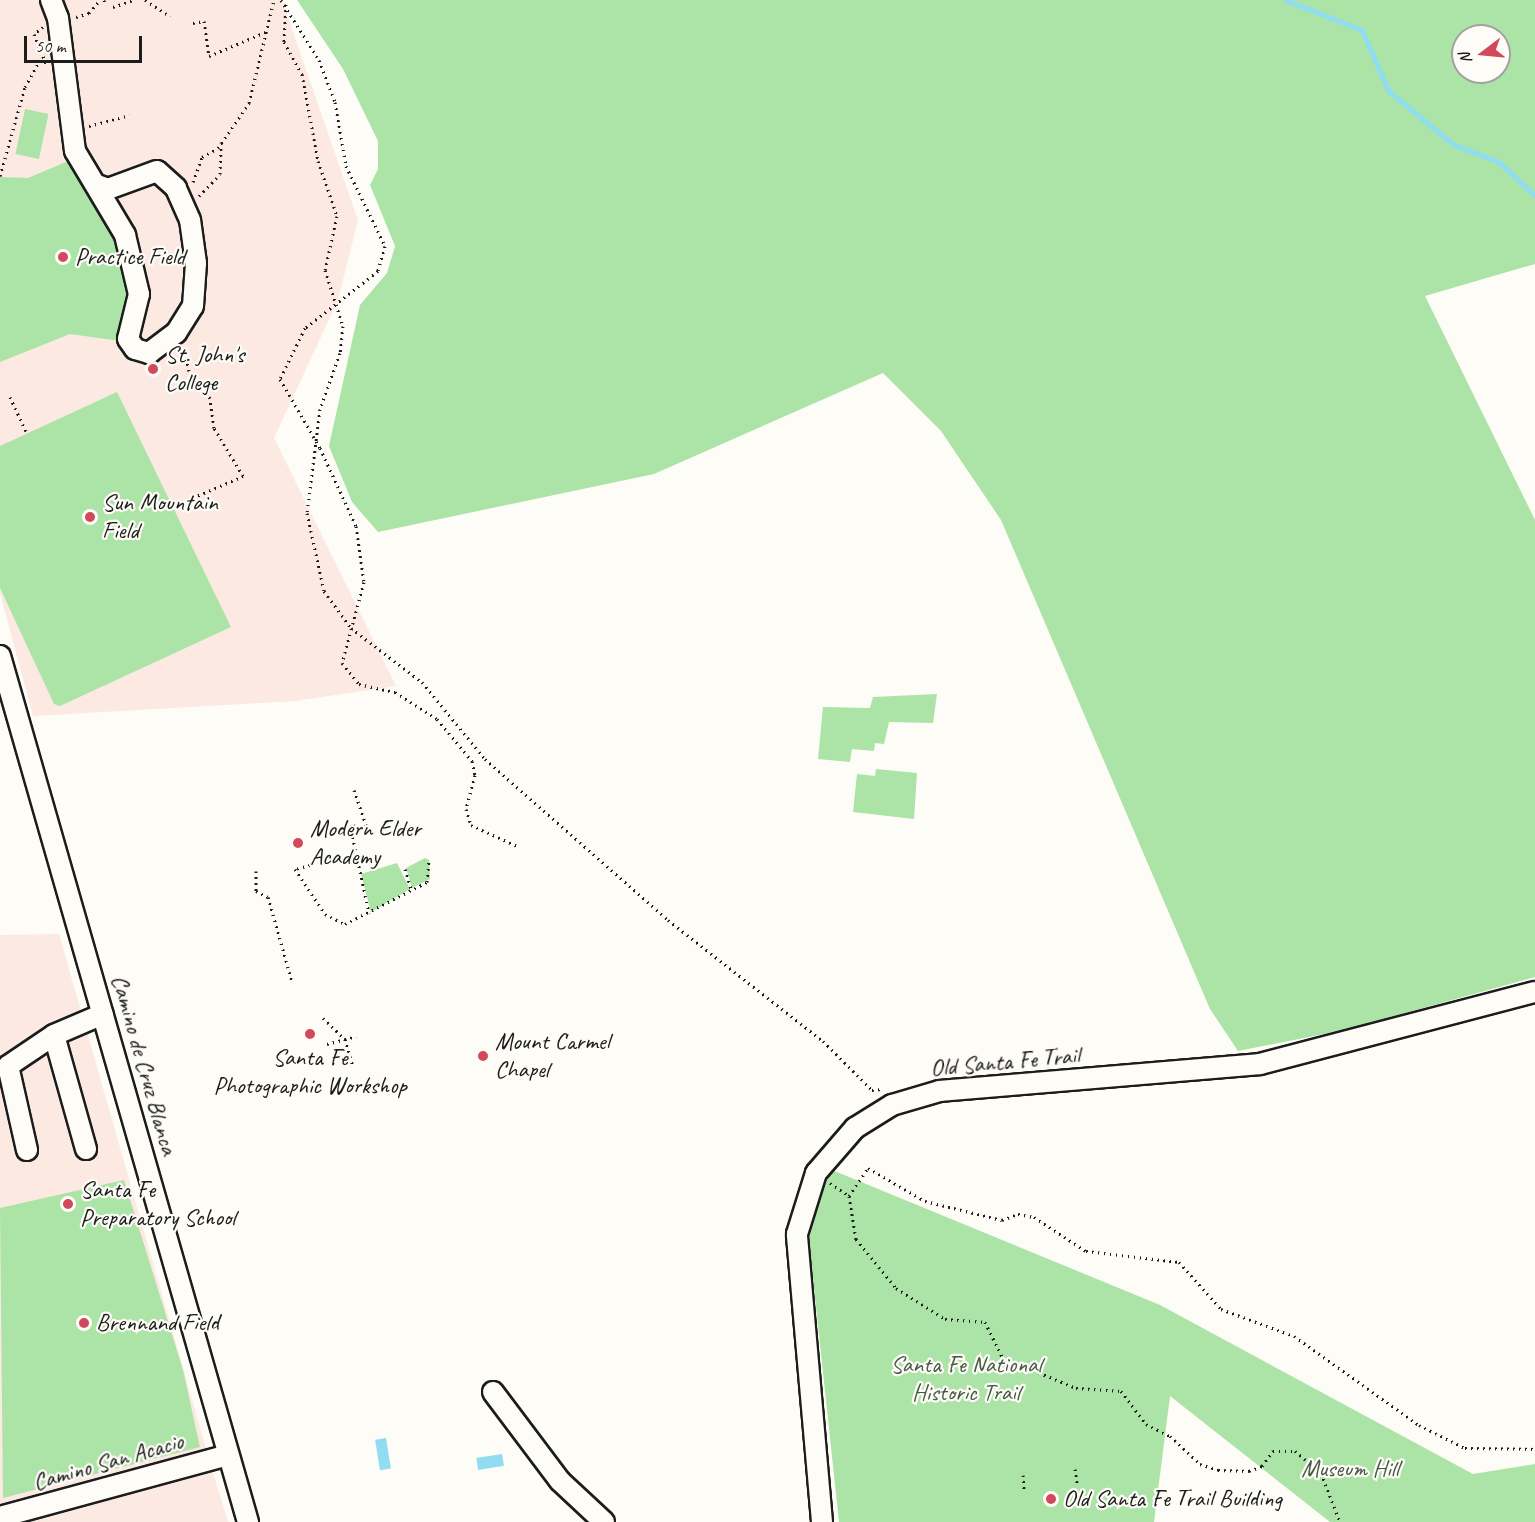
<!DOCTYPE html>
<style>
body{margin:0}
#map{position:relative;width:1535px;height:1522px;overflow:hidden;background:#fdfcf7;font-family:Caveat,sans-serif}
div>[style]{position:absolute}
.built>*{inset:0;background:#fbe9e2}
.green>*{inset:0;background:#ace3a7;transform-origin:0 0}
.water>*{inset:0;background:#90dcf1;transform-origin:0 0}
.stream>*{height:4.5px;margin:-2.25px;padding:0 2.25px;transform-origin:2.25px;border-radius:2.25px;background:#90dcf1}
.path>*{height:3px;margin-top:-1.5px;transform-origin:0;background:repeating-linear-gradient(90deg,#1c1c1c 0 1.5px,transparent 0 6px)}
.roads{filter:drop-shadow(2px 0 #1c1c1c) drop-shadow(-2px 0 #1c1c1c) drop-shadow(0 2px #1c1c1c) drop-shadow(0 -2px #1c1c1c)}
.minor>*{height:20px;margin:-10px;padding:0 10px;transform-origin:10px;border-radius:10px;background:#fdfcf7}
.dots>*{width:16px;height:16px;translate:-50% -50%;box-sizing:border-box;border:3px solid #fdfcf7;border-radius:50%}
span{translate:-50% -50%;white-space:nowrap;text-align:center;line-height:1.15;-webkit-text-stroke:4.5px #fdfcf7;paint-order:stroke}
.poi-label{font-size:24px;color:#1c1c1c}
.left{translate:0 -50%;text-align:left}
.street-label{font-size:24px;color:#1c1c1c}
.park-label{font-size:24px;color:#475846}
.north{position:absolute;left:1451px;top:24px;width:60px;height:60px;box-sizing:border-box;background:#fdfcf7;border:2px solid #a3a29f;border-radius:50%;rotate:254deg;font-size:16px;font-weight:700;line-height:24px;text-align:center;color:#1c1c1c}
.north::after{content:'';display:block;margin:auto;width:21px;height:27px;background:#d1495b;clip-path:polygon(50% 0,100% 100%,50% 72%,0 100%)}
.scale{position:absolute;left:24px;top:36px;width:118px;height:27px;box-sizing:border-box;border:3px solid #1c1c1c;border-top:0;padding-left:8px;font-size:18px;line-height:21px;white-space:nowrap;color:#1c1c1c;-webkit-text-stroke:4px #fdfcf7;paint-order:stroke}
</style>
<div id="map">
<div class="built">
<div style="clip-path:polygon(0 0,282px 0,358px 220px,338px 300px,274px 438px,396px 686px,295px 701px,33px 716px,0 593px)"></div>
<div style="clip-path:polygon(59px 934px,213px 1473px,228px 1522px,5px 1522px,0 1505px,0 935px)"></div>
</div>
<div class="green">
<div style="clip-path:polygon(evenodd,297px 0,1535px 0,1535px 264px,1425px 296px,1535px 520px,1535px 977px,1344px 1030px,1238px 1051px,1210px 1009px,1001px 520px,941px 431px,883px 373px,654px 474px,378px 532px,352px 502px,329px 446px,360px 305px,387px 273px,395px 246px,370px 185px,378px 169px,378px 141px,343px 69px,297px 0,1463px 36px,1499px 36px,1499px 72px,1463px 72px,1463px 36px)"></div>
<div style="left:25px;top:109px;width:24px;height:46px;rotate:12deg"></div>
<div style="clip-path:polygon(66px 162px,73px 164px,113px 223px,131px 294px,120px 341px,70px 334px,0 362px,0 177px,28px 178px)"></div>
<div style="clip-path:polygon(117px 392px,231px 627px,60px 706px,54px 704px,0 588px,0 446px)"></div>
<div style="clip-path:polygon(937px 694px,933px 723px,889px 722px,884px 744px,875px 743px,874px 751px,852px 749px,850px 762px,818px 759px,823px 707px,870px 708px,873px 697px)"></div>
<div style="clip-path:polygon(876px 769px,917px 773px,914px 819px,853px 812px,857px 774px,875px 776px)"></div>
<div style="clip-path:polygon(425px 858px,429px 860px,430px 879px,412px 888px,406px 868px)"></div>
<div style="clip-path:polygon(397px 863px,410px 889px,371px 912px,361px 874px)"></div>
<div style="clip-path:polygon(832px 1170px,1160px 1305px,1473px 1474px,1535px 1464px,1535px 1522px,1330px 1522px,1170px 1396px,1154px 1522px,839px 1522px,809px 1241px,815px 1206px)"></div>
<div style="clip-path:polygon(124px 1180px,183px 1370px,200px 1447px,3px 1498px,0 1208px)"></div>
</div>
<div class="water">
<div style="left:386px;top:1438px;width:31px;height:11px;rotate:81deg"></div>
<div style="left:502px;top:1454px;width:12px;height:26px;rotate:81deg"></div>
</div>
<div class="stream">
<div style="left:1286px;top:0;width:82px;rotate:21.5deg"></div>
<div style="left:1362px;top:30px;width:67px;rotate:66.1deg"></div>
<div style="left:1389px;top:91px;width:83px;rotate:39.6deg"></div>
<div style="left:1453px;top:144px;width:49px;rotate:21.4deg"></div>
<div style="left:1499px;top:162px;width:49px;rotate:42.5deg"></div>
</div>
<div class="path">
<div style="left:104px;top:0;width:4px;rotate:76deg"></div>
<div style="left:145px;top:0;width:30px;rotate:33deg"></div>
<div style="left:281px;top:0;width:71px;rotate:57.7deg"></div>
<div style="left:319px;top:60px;width:45px;rotate:69.1deg"></div>
<div style="left:335px;top:102px;width:65px;rotate:80.2deg"></div>
<div style="left:346px;top:166px;width:89px;rotate:64deg"></div>
<div style="left:385px;top:246px;width:26px;rotate:106deg"></div>
<div style="left:378px;top:271px;width:93px;rotate:142deg"></div>
<div style="left:305px;top:328px;width:57px;rotate:116.1deg"></div>
<div style="left:280px;top:379px;width:80px;rotate:59.9deg"></div>
<div style="left:320px;top:448px;width:86px;rotate:65.2deg"></div>
<div style="left:356px;top:526px;width:57px;rotate:81.9deg"></div>
<div style="left:364px;top:582px;width:84px;rotate:105.2deg"></div>
<div style="left:342px;top:663px;width:27px;rotate:51deg"></div>
<div style="left:359px;top:684px;width:37px;rotate:13deg"></div>
<div style="left:395px;top:692px;width:50px;rotate:32.7deg"></div>
<div style="left:437px;top:719px;width:55px;rotate:50.2deg"></div>
<div style="left:472px;top:761px;width:14px;rotate:78deg"></div>
<div style="left:475px;top:775px;width:35px;rotate:105deg"></div>
<div style="left:466px;top:809px;width:17px;rotate:73deg"></div>
<div style="left:471px;top:825px;width:51px;rotate:24.5deg"></div>
<div style="left:286px;top:4px;width:38px;rotate:93deg"></div>
<div style="left:284px;top:42px;width:37px;rotate:61deg"></div>
<div style="left:302px;top:74px;width:88px;rotate:79.6deg"></div>
<div style="left:318px;top:161px;width:58px;rotate:70.9deg"></div>
<div style="left:337px;top:216px;width:55px;rotate:102.5deg"></div>
<div style="left:325px;top:270px;width:59px;rotate:72.2deg"></div>
<div style="left:343px;top:326px;width:27px;rotate:96deg"></div>
<div style="left:340px;top:353px;width:59px;rotate:109.7deg"></div>
<div style="left:320px;top:409px;width:105px;rotate:97.1deg"></div>
<div style="left:307px;top:513px;width:80px;rotate:77.7deg"></div>
<div style="left:324px;top:591px;width:46px;rotate:53.9deg"></div>
<div style="left:351px;top:628px;width:89px;rotate:37.3deg"></div>
<div style="left:422px;top:682px;width:99px;rotate:50.7deg"></div>
<div style="left:485px;top:759px;width:244px;rotate:41.3deg"></div>
<div style="left:668px;top:920px;width:197px;rotate:38deg"></div>
<div style="left:823px;top:1041px;width:69px;rotate:45deg"></div>
<div style="left:872px;top:1090px;width:9px;rotate:-6deg"></div>
<div style="left:113px;top:7px;width:21px;rotate:-19deg"></div>
<div style="left:76px;top:17px;width:14px;rotate:-17deg"></div>
<div style="left:89px;top:13px;width:17px;rotate:-50deg"></div>
<div style="left:193px;top:23px;width:11px;rotate:-10deg"></div>
<div style="left:204px;top:21px;width:35px;rotate:82deg"></div>
<div style="left:43px;top:27px;width:11px;rotate:142deg"></div>
<div style="left:34px;top:34px;width:32px;rotate:68deg"></div>
<div style="left:209px;top:56px;width:64px;rotate:-23deg"></div>
<div style="left:89px;top:126px;width:42px;rotate:-15deg"></div>
<div style="left:0;top:176px;width:92px;rotate:-74.3deg"></div>
<div style="left:25px;top:87px;width:31px;rotate:-61deg"></div>
<div style="left:193px;top:182px;width:27px;rotate:-70deg"></div>
<div style="left:202px;top:157px;width:18px;rotate:-29deg"></div>
<div style="left:218px;top:148px;width:55px;rotate:-55.4deg"></div>
<div style="left:249px;top:103px;width:106px;rotate:-76.4deg"></div>
<div style="left:199px;top:196px;width:30px;rotate:-46deg"></div>
<div style="left:220px;top:174px;width:31px;rotate:-88deg"></div>
<div style="left:10px;top:397px;width:38px;rotate:65deg"></div>
<div style="left:176px;top:505px;width:73px;rotate:-23.4deg"></div>
<div style="left:243px;top:476px;width:56px;rotate:-121.1deg"></div>
<div style="left:214px;top:428px;width:30px;rotate:-98deg"></div>
<div style="left:210px;top:398px;width:34px;rotate:-128deg"></div>
<div style="left:189px;top:371px;width:23px;rotate:-103deg"></div>
<div style="left:354px;top:790px;width:40px;rotate:71.1deg"></div>
<div style="left:367px;top:828px;width:17px;rotate:-170deg"></div>
<div style="left:350px;top:825px;width:90px;rotate:77.8deg"></div>
<div style="left:310px;top:865px;width:16px;rotate:165deg"></div>
<div style="left:295px;top:869px;width:54px;rotate:56.3deg"></div>
<div style="left:325px;top:914px;width:22px;rotate:27deg"></div>
<div style="left:345px;top:924px;width:92px;rotate:-27.1deg"></div>
<div style="left:427px;top:882px;width:22px;rotate:-85deg"></div>
<div style="left:405px;top:869px;width:21px;rotate:73deg"></div>
<div style="left:256px;top:871px;width:20px;rotate:90deg"></div>
<div style="left:256px;top:891px;width:13px;rotate:27deg"></div>
<div style="left:268px;top:897px;width:88px;rotate:74.2deg"></div>
<div style="left:323px;top:1018px;width:30px;rotate:44deg"></div>
<div style="left:345px;top:1039px;width:26px;rotate:74deg"></div>
<div style="left:327px;top:1044px;width:30px;rotate:-15deg"></div>
<div style="left:830px;top:1183px;width:23px;rotate:34deg"></div>
<div style="left:849px;top:1196px;width:34px;rotate:-56deg"></div>
<div style="left:868px;top:1168px;width:66px;rotate:30.1deg"></div>
<div style="left:925px;top:1201px;width:79px;rotate:13.9deg"></div>
<div style="left:1002px;top:1220px;width:17px;rotate:-21deg"></div>
<div style="left:1018px;top:1214px;width:16px;rotate:11deg"></div>
<div style="left:1034px;top:1217px;width:62px;rotate:33.2deg"></div>
<div style="left:1086px;top:1251px;width:94px;rotate:6.7deg"></div>
<div style="left:1179px;top:1262px;width:63px;rotate:48.2deg"></div>
<div style="left:1221px;top:1309px;width:78px;rotate:20.3deg"></div>
<div style="left:1294px;top:1336px;width:153px;rotate:35.5deg"></div>
<div style="left:1419px;top:1425px;width:51px;rotate:26.6deg"></div>
<div style="left:1465px;top:1448px;width:70px;rotate:0.8deg"></div>
<div style="left:849px;top:1196px;width:44px;rotate:80.8deg"></div>
<div style="left:856px;top:1239px;width:63px;rotate:50.8deg"></div>
<div style="left:896px;top:1288px;width:58px;rotate:32.3deg"></div>
<div style="left:945px;top:1319px;width:40px;rotate:4.3deg"></div>
<div style="left:985px;top:1322px;width:52px;rotate:63.9deg"></div>
<div style="left:1008px;top:1369px;width:25px;rotate:2deg"></div>
<div style="left:1033px;top:1370px;width:47px;rotate:22.7deg"></div>
<div style="left:1076px;top:1388px;width:45px;rotate:3.8deg"></div>
<div style="left:1121px;top:1391px;width:41px;rotate:52.9deg"></div>
<div style="left:1146px;top:1424px;width:27px;rotate:27deg"></div>
<div style="left:1170px;top:1436px;width:41px;rotate:43deg"></div>
<div style="left:1200px;top:1464px;width:19px;rotate:18deg"></div>
<div style="left:1218px;top:1470px;width:31px;rotate:2deg"></div>
<div style="left:1249px;top:1471px;width:14px;rotate:-21deg"></div>
<div style="left:1262px;top:1466px;width:19px;rotate:-54deg"></div>
<div style="left:1273px;top:1451px;width:22px"></div>
<div style="left:1295px;top:1451px;width:34px;rotate:40deg"></div>
<div style="left:1321px;top:1473px;width:53px;rotate:68.8deg"></div>
<div style="left:1075px;top:1469px;width:14px;rotate:82deg"></div>
<div style="left:1023px;top:1475px;width:14px;rotate:86deg"></div>
</div>
<div class="roads">
<div class="minor">
<div style="left:51px;top:0;width:19px;rotate:69deg"></div>
<div style="left:58px;top:18px;width:134px;rotate:82.7deg"></div>
<div style="left:75px;top:151px;width:98px;rotate:59.2deg"></div>
<div style="left:125px;top:235px;width:61px;rotate:76.7deg"></div>
<div style="left:139px;top:294px;width:46px;rotate:103.7deg"></div>
<div style="left:128px;top:339px;width:12px;rotate:55deg"></div>
<div style="left:135px;top:349px;width:15px;rotate:16deg"></div>
<div style="left:149px;top:353px;width:34px;rotate:-37deg"></div>
<div style="left:176px;top:333px;width:32px;rotate:-58deg"></div>
<div style="left:193px;top:306px;width:43px;rotate:-86deg"></div>
<div style="left:196px;top:263px;width:43px;rotate:-97.9deg"></div>
<div style="left:190px;top:220px;width:35px;rotate:-114deg"></div>
<div style="left:176px;top:188px;width:25px;rotate:-138deg"></div>
<div style="left:157px;top:171px;width:52px;rotate:159.8deg"></div>
<div style="left:108px;top:189px;width:12px;rotate:-160deg"></div>
<div style="left:0;top:656px;width:901px;rotate:74.02deg"></div>
<div style="left:86px;top:1149px;width:118px;rotate:-105.7deg"></div>
<div style="left:54px;top:1035px;width:53px;rotate:-23.2deg"></div>
<div style="left:27px;top:1150px;width:86px;rotate:-102.7deg"></div>
<div style="left:8px;top:1066px;width:55px;rotate:-34deg"></div>
<div style="left:493px;top:1392px;width:111px;rotate:53deg"></div>
<div style="left:560px;top:1481px;width:60px;rotate:43deg"></div>
<div style="left:0;top:1517px;width:236px;rotate:-15.2deg"></div>
<div style="left:822px;top:1522px;width:289px;rotate:-95deg"></div>
<div style="left:797px;top:1234px;width:64px;rotate:-72.7deg"></div>
<div style="left:816px;top:1173px;width:60px;rotate:-49.1deg"></div>
<div style="left:855px;top:1128px;width:44px;rotate:-31.9deg"></div>
<div style="left:892px;top:1105px;width:50px;rotate:-16.3deg"></div>
<div style="left:940px;top:1091px;width:321px;rotate:-4.8deg"></div>
<div style="left:1260px;top:1064px;width:284px;rotate:-14.7deg"></div>
</div>
</div>
<div class="dots">
<div style="left:63px;top:257px;background:#d1495b"></div>
<div style="left:153px;top:369px;background:#d1495b"></div>
<div style="left:90px;top:517px;background:#d1495b"></div>
<div style="left:298px;top:843px;background:#d1495b"></div>
<div style="left:310px;top:1034px;background:#d1495b"></div>
<div style="left:483px;top:1056px;background:#d1495b"></div>
<div style="left:68px;top:1204px;background:#d1495b"></div>
<div style="left:84px;top:1323px;background:#d1495b"></div>
<div style="left:1051px;top:1499px;background:#d1495b"></div>
</div>
<div class="poi-label">
<span class="left" style="left:75px;top:257px">Practice Field</span>
<span class="left" style="left:165px;top:369px">St. John's<br>College</span>
<span class="left" style="left:102px;top:517px">Sun Mountain<br>Field</span>
<span class="left" style="left:310px;top:843px">Modern Elder<br>Academy</span>
<span class="left" style="left:495px;top:1056px">Mount Carmel<br>Chapel</span>
<span style="left:310px;top:1072px">Santa Fe<br>Photographic Workshop</span>
<span class="left" style="left:80px;top:1204px">Santa Fe<br>Preparatory School</span>
<span class="left" style="left:96px;top:1323px">Brennand Field</span>
<span class="left" style="left:1063px;top:1499px">Old Santa Fe Trail Building</span>
</div>
<div class="street-label">
<span style="left:1005px;top:1062px;rotate:-5deg">Old Santa Fe Trail</span>
<span style="left:144px;top:1065px;rotate:74deg">Camino de Cruz Blanca</span>
<span style="left:108px;top:1462px;rotate:-16deg">Camino San Acacio</span>
</div>
<div class="park-label">
<span style="left:966px;top:1379px">Santa Fe National<br>Historic Trail</span>
<span style="left:1350px;top:1469px">Museum Hill</span>
</div>
<div class="north">N</div>
<div class="scale">50 m</div>
</div>
